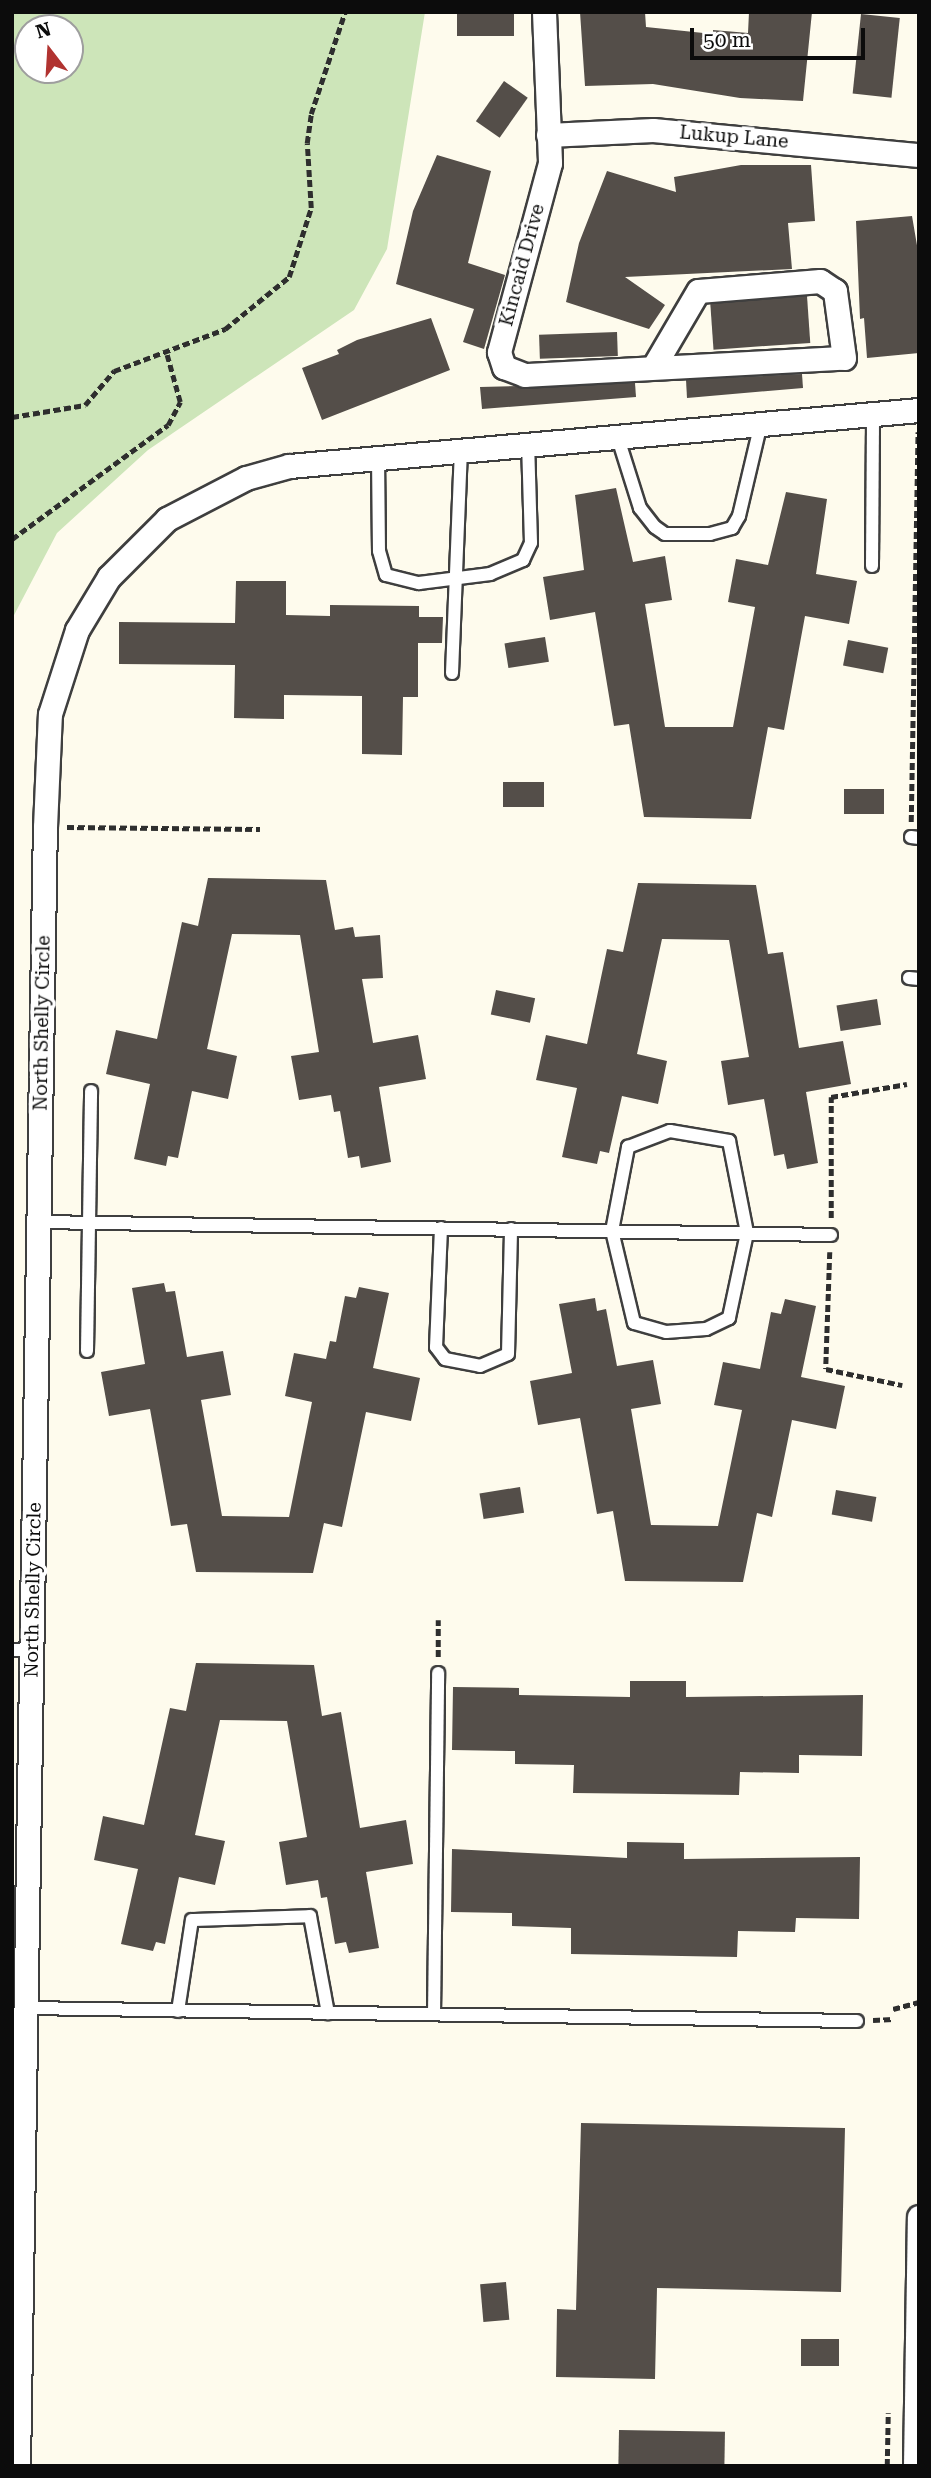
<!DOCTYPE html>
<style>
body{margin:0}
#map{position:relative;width:931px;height:2478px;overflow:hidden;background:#fefbed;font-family:"Roboto Serif",serif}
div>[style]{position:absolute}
.green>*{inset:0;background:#cde5b9}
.building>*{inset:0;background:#544e49;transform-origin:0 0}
.path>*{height:4.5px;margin-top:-2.25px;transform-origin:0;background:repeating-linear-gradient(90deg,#2e2e2e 0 7px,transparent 0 10.5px)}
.roads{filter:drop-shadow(2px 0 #3f3f3f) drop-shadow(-2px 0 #3f3f3f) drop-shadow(0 2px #3f3f3f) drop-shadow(0 -2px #3f3f3f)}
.lane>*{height:12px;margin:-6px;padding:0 6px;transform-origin:6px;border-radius:6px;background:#fff}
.street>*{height:23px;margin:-11.5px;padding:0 11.5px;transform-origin:11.5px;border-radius:11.5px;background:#fff}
span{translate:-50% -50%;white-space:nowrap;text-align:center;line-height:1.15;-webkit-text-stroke:7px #fff;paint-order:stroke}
.street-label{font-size:19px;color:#0c0c0c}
.frame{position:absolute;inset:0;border:14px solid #0c0c0c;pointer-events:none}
.north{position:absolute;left:14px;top:14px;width:70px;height:70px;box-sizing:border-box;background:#fff;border:2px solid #9e9e9e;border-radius:50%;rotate:343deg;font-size:19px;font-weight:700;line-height:28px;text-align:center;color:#0c0c0c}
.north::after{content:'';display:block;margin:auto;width:24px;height:32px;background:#b13330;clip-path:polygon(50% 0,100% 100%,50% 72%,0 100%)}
.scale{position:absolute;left:690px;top:28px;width:175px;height:32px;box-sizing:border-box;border:4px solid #0c0c0c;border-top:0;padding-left:9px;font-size:21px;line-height:24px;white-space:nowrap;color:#0c0c0c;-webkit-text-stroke:5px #fff;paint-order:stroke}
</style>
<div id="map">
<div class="green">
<div style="clip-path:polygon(evenodd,12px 12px,425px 12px,387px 249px,354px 310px,148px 450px,57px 533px,12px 619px,12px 12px,28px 28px,70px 28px,70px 70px,28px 70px,28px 28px)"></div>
</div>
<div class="building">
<div style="left:457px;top:12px;width:57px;height:24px"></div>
<div style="clip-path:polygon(580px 12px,645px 12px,646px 27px,713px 34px,713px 30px,748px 33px,749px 12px,812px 12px,803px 101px,740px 98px,653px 84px,585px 86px)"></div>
<div style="left:861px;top:14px;width:39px;height:80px;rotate:6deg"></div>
<div style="left:504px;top:81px;width:29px;height:49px;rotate:35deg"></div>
<div style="clip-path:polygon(437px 155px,491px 171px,468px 263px,505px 275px,484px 349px,463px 342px,474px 309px,396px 284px,413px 211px)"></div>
<div style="clip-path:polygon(741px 165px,811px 165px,815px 221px,788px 223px,792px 269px,625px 277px,665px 305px,649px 329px,566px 302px,579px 243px,607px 171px,676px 192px,674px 177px)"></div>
<div style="clip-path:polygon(912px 216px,919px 257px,919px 353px,867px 358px,864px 318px,860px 319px,856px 221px)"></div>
<div style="left:807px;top:296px;width:47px;height:97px;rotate:86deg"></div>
<div style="clip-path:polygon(431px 318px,450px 370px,322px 420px,302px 368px,339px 354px,337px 350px,357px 340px)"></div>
<div style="left:617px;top:332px;width:24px;height:78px;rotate:88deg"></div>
<div style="clip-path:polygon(802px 374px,803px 388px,687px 398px,686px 380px)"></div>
<div style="clip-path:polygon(635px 383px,636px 397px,482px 409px,480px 387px)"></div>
<div style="clip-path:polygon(616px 488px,633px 562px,665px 556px,672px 600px,645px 604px,665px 727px,733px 727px,755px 607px,728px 602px,736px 559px,768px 565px,786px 492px,827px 499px,816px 574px,857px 581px,849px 624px,805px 616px,784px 730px,768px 727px,751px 819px,644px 817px,629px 724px,614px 726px,595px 612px,550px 620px,543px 577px,584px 570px,575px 495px)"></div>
<div style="clip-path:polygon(236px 581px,286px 581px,286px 615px,330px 616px,330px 605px,419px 606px,419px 617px,443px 617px,442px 643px,418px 643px,418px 697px,403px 697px,402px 755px,362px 754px,362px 696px,284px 695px,284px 719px,234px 718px,235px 665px,119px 664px,119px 622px,235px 623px)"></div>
<div style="left:545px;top:637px;width:25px;height:41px;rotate:81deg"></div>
<div style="left:848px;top:640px;width:41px;height:26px;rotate:11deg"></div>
<div style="left:503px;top:782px;width:41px;height:25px"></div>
<div style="left:844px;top:789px;width:40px;height:25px"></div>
<div style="clip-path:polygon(208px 878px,326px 880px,335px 930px,353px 927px,355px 937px,380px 935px,383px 978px,362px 979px,373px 1043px,418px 1035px,426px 1079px,379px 1087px,391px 1162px,361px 1168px,359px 1156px,348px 1158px,340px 1111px,334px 1112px,331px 1095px,299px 1100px,291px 1056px,319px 1052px,300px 935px,232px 934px,207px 1049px,237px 1056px,228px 1099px,192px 1091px,178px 1158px,168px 1156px,166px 1166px,134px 1159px,150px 1084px,106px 1074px,116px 1030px,157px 1039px,182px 922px,198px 926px)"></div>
<div style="clip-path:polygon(638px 883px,756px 885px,768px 954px,783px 952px,799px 1048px,843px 1041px,851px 1084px,806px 1092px,818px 1163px,787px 1169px,784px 1154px,774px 1156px,764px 1099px,728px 1105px,721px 1061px,749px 1057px,729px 940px,662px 939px,637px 1054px,667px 1061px,658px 1104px,622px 1096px,609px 1153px,600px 1151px,597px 1164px,562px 1157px,577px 1088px,536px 1080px,546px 1035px,587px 1044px,607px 949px,623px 952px)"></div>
<div style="left:496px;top:990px;width:40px;height:25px;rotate:12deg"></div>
<div style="left:877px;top:999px;width:26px;height:41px;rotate:81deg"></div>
<div style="clip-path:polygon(164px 1283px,166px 1292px,175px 1291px,187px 1357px,223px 1351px,231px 1395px,201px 1400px,222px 1516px,289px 1517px,312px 1402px,285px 1396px,294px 1353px,326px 1359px,330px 1341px,336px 1342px,345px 1296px,356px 1298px,359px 1287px,389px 1293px,373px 1368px,420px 1378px,411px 1421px,366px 1412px,342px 1527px,324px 1523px,313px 1573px,196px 1572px,187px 1524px,171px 1526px,150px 1409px,109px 1416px,101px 1372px,145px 1364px,132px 1288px)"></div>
<div style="clip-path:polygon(595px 1298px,597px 1311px,606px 1309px,617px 1366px,653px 1360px,661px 1404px,631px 1409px,651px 1525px,718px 1526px,742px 1410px,714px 1405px,723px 1362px,760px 1369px,771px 1312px,781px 1314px,785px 1299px,816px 1306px,801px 1377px,845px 1386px,836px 1429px,792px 1420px,772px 1517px,757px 1513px,743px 1582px,625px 1581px,613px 1511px,597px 1514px,580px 1418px,538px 1425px,530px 1381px,572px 1373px,559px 1304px)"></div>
<div style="left:520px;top:1487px;width:26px;height:41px;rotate:81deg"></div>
<div style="left:836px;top:1490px;width:41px;height:25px;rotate:10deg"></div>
<div style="clip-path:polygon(196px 1663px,314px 1665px,322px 1716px,341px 1712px,360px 1828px,406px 1820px,413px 1864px,366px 1872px,379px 1948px,349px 1953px,346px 1942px,335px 1944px,327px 1897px,321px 1898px,318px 1880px,286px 1885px,279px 1842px,307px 1837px,287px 1721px,220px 1720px,195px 1835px,225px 1841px,215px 1885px,179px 1877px,165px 1944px,156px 1942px,153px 1951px,121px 1944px,138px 1869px,94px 1860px,103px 1816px,144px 1825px,170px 1708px,186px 1711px)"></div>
<div style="clip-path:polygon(630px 1681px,686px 1681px,686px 1697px,863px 1695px,862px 1756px,799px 1755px,799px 1773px,740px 1772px,739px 1795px,663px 1794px,573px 1793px,574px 1765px,515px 1764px,515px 1751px,452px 1750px,453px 1687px,519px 1688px,519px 1695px,630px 1697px)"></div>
<div style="clip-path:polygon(627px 1842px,684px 1843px,684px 1859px,860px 1857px,859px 1919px,796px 1918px,795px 1932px,738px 1931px,737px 1957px,571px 1954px,571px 1928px,512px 1926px,512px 1913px,451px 1912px,452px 1849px,627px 1858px)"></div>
<div style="clip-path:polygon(581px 2123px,845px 2128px,841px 2292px,657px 2288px,655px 2379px,556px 2377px,557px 2309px,576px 2310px)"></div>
<div style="left:506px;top:2282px;width:38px;height:26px;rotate:85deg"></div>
<div style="left:801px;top:2339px;width:38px;height:27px"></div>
<div style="left:619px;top:2430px;width:106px;height:37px;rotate:1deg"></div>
</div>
<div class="path">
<div style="left:12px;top:417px;width:74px;rotate:-9.3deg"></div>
<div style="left:85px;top:405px;width:45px;rotate:-49.5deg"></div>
<div style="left:114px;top:371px;width:119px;rotate:-20.7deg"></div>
<div style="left:225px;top:329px;width:82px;rotate:-39.1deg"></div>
<div style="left:289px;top:277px;width:72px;rotate:-72.3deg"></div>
<div style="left:311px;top:208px;width:65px;rotate:-93.5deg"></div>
<div style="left:307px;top:143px;width:29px;rotate:-82deg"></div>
<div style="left:311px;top:114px;width:108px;rotate:-71.6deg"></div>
<div style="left:12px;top:539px;width:193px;rotate:-36.2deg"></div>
<div style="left:168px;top:425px;width:26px;rotate:-62deg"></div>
<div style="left:180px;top:402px;width:49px;rotate:-105.5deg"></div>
<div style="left:911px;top:822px;width:390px;rotate:-89deg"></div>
<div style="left:67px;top:827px;width:193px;rotate:0.6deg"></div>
<div style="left:831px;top:1218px;width:121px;rotate:-90deg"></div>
<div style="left:831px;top:1097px;width:77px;rotate:-9.7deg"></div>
<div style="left:830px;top:1252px;width:117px;rotate:92deg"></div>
<div style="left:826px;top:1369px;width:78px;rotate:11.9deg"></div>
<div style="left:438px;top:1657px;width:37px;rotate:-90deg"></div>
<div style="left:893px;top:2009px;width:27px;rotate:-15deg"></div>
<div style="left:873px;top:2020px;width:20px;rotate:-3deg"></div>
<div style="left:887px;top:2466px;width:53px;rotate:-88.9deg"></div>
</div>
<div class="roads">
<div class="lane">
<div style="left:617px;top:435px;width:77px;rotate:72.5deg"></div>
<div style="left:640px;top:508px;width:24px;rotate:52deg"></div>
<div style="left:655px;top:527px;width:12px;rotate:35deg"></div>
<div style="left:665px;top:534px;width:45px"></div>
<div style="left:710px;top:534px;width:23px;rotate:-15deg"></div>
<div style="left:732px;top:528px;width:14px;rotate:-60deg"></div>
<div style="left:739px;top:516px;width:96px;rotate:-76.7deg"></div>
<div style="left:378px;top:456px;width:95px;rotate:89.4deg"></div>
<div style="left:379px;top:551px;width:25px;rotate:74deg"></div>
<div style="left:386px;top:575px;width:34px;rotate:14deg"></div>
<div style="left:419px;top:583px;width:72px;rotate:-7.2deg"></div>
<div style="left:490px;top:574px;width:36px;rotate:-23deg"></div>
<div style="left:523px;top:560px;width:19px;rotate:-65deg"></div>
<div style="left:531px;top:543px;width:100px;rotate:-91.7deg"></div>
<div style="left:872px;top:566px;width:152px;rotate:-89.6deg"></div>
<div style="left:452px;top:673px;width:224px;rotate:-87.7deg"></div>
<div style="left:911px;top:837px;width:8px;rotate:7deg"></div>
<div style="left:909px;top:978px;width:10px;rotate:6deg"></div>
<div style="left:670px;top:1131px;width:60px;rotate:9.6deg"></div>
<div style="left:729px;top:1141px;width:94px;rotate:78.9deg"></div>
<div style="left:747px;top:1233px;width:87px;rotate:102deg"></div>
<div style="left:729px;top:1318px;width:25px;rotate:154deg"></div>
<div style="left:706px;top:1329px;width:40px;rotate:175.7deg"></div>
<div style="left:666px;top:1332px;width:33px;rotate:-164deg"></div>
<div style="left:634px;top:1323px;width:95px;rotate:-103.4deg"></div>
<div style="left:612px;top:1231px;width:86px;rotate:-79.2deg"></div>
<div style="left:628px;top:1147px;width:45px;rotate:-20.9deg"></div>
<div style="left:39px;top:1222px;width:792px;rotate:0.94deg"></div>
<div style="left:441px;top:1228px;width:119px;rotate:92.4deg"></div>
<div style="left:436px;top:1347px;width:15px;rotate:53deg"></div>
<div style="left:445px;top:1359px;width:36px;rotate:11deg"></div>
<div style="left:480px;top:1366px;width:30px;rotate:-23deg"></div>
<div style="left:508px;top:1354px;width:125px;rotate:-88.6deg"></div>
<div style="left:87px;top:1351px;width:260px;rotate:-89.1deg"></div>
<div style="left:12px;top:1650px;width:20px"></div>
<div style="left:26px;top:2008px;width:831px;rotate:0.9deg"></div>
<div style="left:178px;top:2011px;width:92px;rotate:-81.3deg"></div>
<div style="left:192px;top:1920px;width:118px;rotate:-1.9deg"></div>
<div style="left:310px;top:1916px;width:99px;rotate:79.5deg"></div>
<div style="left:434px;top:2014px;width:341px;rotate:-89.3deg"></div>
</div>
<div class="street">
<div style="left:544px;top:12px;width:151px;rotate:87.7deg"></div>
<div style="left:550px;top:163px;width:196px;rotate:105.1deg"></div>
<div style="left:499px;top:352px;width:16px;rotate:72deg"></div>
<div style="left:504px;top:367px;width:22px;rotate:21deg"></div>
<div style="left:525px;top:375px;width:319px;rotate:-3.1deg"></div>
<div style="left:844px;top:358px;width:68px;rotate:-97.7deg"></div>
<div style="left:835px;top:291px;width:18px;rotate:-146deg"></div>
<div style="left:820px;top:281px;width:122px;rotate:175.3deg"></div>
<div style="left:698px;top:291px;width:87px;rotate:120.4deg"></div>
<div style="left:548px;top:135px;width:105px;rotate:-2.7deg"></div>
<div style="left:653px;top:130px;width:267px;rotate:5.4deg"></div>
<div style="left:18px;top:2466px;width:1639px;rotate:-89.06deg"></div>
<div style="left:45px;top:827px;width:113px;rotate:-87.5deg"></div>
<div style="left:50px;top:714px;width:88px;rotate:-72.2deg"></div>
<div style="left:77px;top:630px;width:62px;rotate:-58.9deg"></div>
<div style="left:109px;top:577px;width:82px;rotate:-45deg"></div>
<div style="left:167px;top:519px;width:89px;rotate:-27.4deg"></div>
<div style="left:246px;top:478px;width:45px;rotate:-15.6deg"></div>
<div style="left:289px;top:466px;width:632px;rotate:-5.08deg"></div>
<div style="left:915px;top:2466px;width:249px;rotate:-89.1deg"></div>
</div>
</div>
<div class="street-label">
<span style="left:734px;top:137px;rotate:5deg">Lukup Lane</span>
<span style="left:522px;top:265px;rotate:-75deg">Kincaid Drive</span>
<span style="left:42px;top:1023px;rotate:-89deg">North Shelly Circle</span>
<span style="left:33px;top:1590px;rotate:-89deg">North Shelly Circle</span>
</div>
<div class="frame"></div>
<div class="north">N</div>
<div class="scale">50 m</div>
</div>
